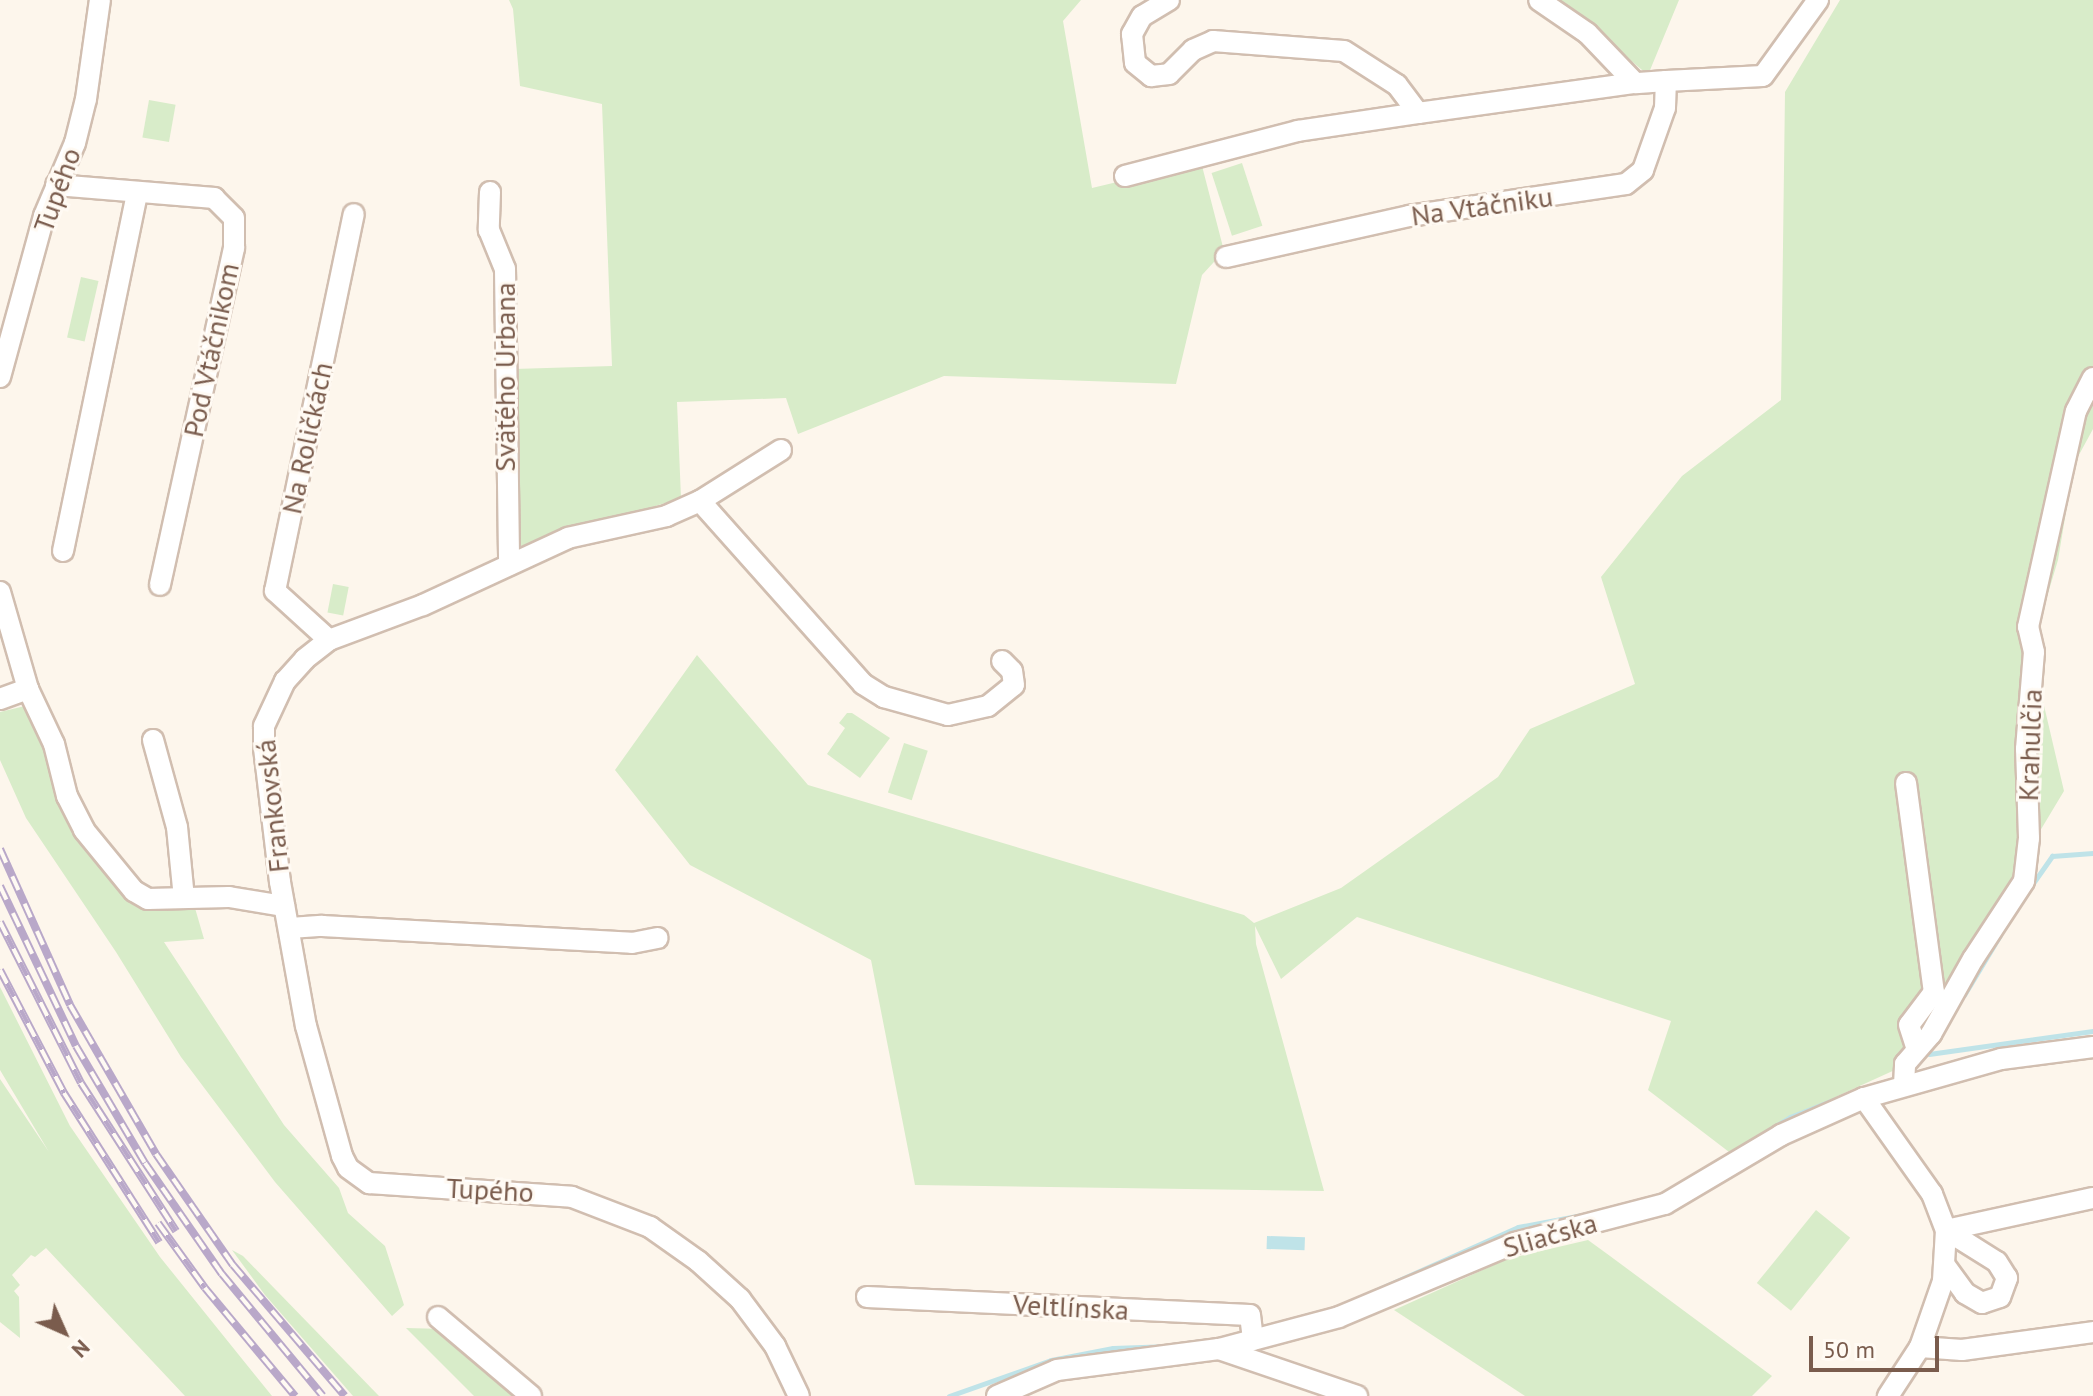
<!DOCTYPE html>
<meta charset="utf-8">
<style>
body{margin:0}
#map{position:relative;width:2093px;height:1396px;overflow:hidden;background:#fdf6ec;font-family:"PT Sans",sans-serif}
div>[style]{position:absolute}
.green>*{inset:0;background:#d8ecc9;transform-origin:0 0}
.water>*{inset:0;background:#bfe3e8;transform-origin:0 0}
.stream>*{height:5px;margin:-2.5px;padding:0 2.5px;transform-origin:2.5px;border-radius:2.5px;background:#bfe3e8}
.roads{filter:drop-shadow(2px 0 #d1beb0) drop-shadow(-2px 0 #d1beb0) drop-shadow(0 2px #d1beb0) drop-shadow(0 -2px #d1beb0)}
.minor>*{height:20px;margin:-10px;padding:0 10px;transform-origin:10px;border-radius:10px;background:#fff}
.rail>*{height:8px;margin-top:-4px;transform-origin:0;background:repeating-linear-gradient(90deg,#fffaf3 0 15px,#b9a8c9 0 30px);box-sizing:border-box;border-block:2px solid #b9a8c9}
span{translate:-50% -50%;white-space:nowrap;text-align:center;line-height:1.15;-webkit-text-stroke:6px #fffaf3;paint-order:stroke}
.street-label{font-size:28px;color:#7a5c4d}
.north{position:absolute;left:24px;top:1292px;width:80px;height:80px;-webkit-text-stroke:6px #fffaf3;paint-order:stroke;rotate:135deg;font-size:22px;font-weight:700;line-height:32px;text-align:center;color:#7a5c4d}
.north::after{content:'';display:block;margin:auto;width:28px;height:36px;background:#7a5c4d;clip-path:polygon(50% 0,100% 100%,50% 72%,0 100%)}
.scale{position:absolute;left:1809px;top:1336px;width:130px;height:36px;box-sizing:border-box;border:4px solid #7a5c4d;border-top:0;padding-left:10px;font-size:24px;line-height:28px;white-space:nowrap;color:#7a5c4d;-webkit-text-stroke:6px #fffaf3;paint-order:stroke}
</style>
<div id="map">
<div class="green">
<div style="clip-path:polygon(509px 0,1081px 0,1063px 21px,1092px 188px,1201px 162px,1224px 251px,1202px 275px,1176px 384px,944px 376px,798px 434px,786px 398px,677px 402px,681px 498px,516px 550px,514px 369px,612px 366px,602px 104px,520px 86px,513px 9px)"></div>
<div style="clip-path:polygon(1548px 0,1679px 0,1648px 75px,1591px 27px)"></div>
<div style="clip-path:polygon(1840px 0,2093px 0,2093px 429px,2074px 464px,2058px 560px,2031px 650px,2064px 791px,1897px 1069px,1785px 1120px,1733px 1155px,1648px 1090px,1671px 1021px,1357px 917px,1281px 979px,1255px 926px,1256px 944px,1324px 1191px,915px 1185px,871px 960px,690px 865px,615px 770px,697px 655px,808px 785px,1244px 915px,1254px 923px,1341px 888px,1498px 777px,1530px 729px,1635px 684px,1601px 577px,1682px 476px,1781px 400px,1785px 92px)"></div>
<div style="left:149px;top:100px;width:27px;height:38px;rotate:10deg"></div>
<div style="left:1242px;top:163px;width:66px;height:32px;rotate:72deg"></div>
<div style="left:81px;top:277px;width:18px;height:62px;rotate:13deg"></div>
<div style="left:333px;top:584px;width:16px;height:29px;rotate:11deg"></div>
<div style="clip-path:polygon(25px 706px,45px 747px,68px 825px,132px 897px,154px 911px,195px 908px,204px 939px,164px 942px,284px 1125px,339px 1188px,348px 1213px,385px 1246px,404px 1305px,392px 1316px,275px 1182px,181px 1057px,116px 952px,26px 818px,0 760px,0 712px)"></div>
<div style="clip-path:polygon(847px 713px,852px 713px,890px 738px,860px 778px,827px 754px,845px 728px,839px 723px)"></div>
<div style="left:904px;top:743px;width:25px;height:52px;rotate:18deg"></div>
<div style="clip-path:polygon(0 987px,70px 1126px,160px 1257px,272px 1396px,185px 1396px,46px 1248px,35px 1257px,31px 1255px,12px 1275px,20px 1285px,14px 1291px,19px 1297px,20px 1338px,0 1322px,0 1079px,49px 1152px,0 1070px)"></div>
<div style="left:1816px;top:1210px;width:44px;height:94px;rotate:39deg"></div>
<div style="clip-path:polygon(1588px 1240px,1610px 1256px,1772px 1376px,1752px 1396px,1525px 1396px,1394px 1310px,1507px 1259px)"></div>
<div style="clip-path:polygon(232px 1250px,243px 1256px,379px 1396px,353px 1396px,265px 1295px)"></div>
<div style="clip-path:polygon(406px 1328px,445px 1329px,516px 1396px,474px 1396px)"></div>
</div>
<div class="water">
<div style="left:1267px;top:1236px;width:38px;height:13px;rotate:2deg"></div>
</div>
<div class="stream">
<div style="left:2031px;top:886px;width:37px;rotate:-55deg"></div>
<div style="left:2052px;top:856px;width:41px;rotate:-4.2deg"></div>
<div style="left:1964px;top:995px;width:70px;rotate:-59deg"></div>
<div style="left:1929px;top:1054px;width:166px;rotate:-8deg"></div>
<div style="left:1742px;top:1147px;width:57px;rotate:-32deg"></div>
<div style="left:1790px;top:1117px;width:66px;rotate:-21.5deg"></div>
<div style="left:1370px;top:1293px;width:162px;rotate:-24deg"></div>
<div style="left:1518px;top:1227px;width:76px;rotate:-10.6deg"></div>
<div style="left:949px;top:1396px;width:108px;rotate:-19.4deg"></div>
<div style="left:1051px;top:1360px;width:63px;rotate:-11deg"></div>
<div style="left:1113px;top:1348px;width:58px;rotate:-2deg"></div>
</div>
<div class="roads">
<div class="minor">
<div style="left:1169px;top:0;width:31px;rotate:149deg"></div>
<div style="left:1142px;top:16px;width:21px;rotate:119deg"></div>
<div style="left:1132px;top:34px;width:29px;rotate:84deg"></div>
<div style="left:1135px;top:63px;width:21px;rotate:39deg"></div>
<div style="left:1151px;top:76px;width:18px;rotate:-6deg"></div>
<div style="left:1169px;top:74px;width:34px;rotate:-45deg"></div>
<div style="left:1193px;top:50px;width:22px;rotate:-24deg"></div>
<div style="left:1213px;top:41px;width:131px;rotate:4.4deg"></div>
<div style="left:1344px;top:51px;width:63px;rotate:32.7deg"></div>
<div style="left:1397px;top:85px;width:35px;rotate:53deg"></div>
<div style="left:1418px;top:113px;width:219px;rotate:-7.9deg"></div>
<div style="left:1635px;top:83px;width:69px;rotate:-133.8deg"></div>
<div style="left:1587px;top:33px;width:58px;rotate:-145.5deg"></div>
<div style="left:1666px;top:81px;width:97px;rotate:-3deg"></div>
<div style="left:1763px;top:76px;width:94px;rotate:-54.1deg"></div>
<div style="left:1125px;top:176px;width:179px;rotate:-14.6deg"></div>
<div style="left:1298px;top:131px;width:121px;rotate:-8.5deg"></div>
<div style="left:56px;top:185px;width:159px;rotate:4.7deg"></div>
<div style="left:214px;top:198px;width:28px;rotate:45deg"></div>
<div style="left:234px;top:218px;width:30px;rotate:90deg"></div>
<div style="left:234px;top:248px;width:345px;rotate:102.4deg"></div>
<div style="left:490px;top:192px;width:38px;rotate:92deg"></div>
<div style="left:489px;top:230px;width:42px;rotate:67.7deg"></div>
<div style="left:505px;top:269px;width:296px;rotate:89.2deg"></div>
<div style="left:1226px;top:257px;width:188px;rotate:-12.6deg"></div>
<div style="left:1409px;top:216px;width:219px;rotate:-8.4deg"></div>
<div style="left:1626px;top:184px;width:22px;rotate:-39deg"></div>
<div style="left:1643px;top:170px;width:66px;rotate:-70.5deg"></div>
<div style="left:1665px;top:108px;width:27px;rotate:-88deg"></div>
<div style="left:1666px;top:81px;width:31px;rotate:176deg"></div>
<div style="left:0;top:377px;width:167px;rotate:-74.7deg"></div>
<div style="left:44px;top:216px;width:79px;rotate:-67deg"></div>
<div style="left:75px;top:143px;width:45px;rotate:-76deg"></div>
<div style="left:86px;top:99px;width:100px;rotate:-82deg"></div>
<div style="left:781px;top:450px;width:96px;rotate:147.8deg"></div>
<div style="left:700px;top:501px;width:36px;rotate:156deg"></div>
<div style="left:667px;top:516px;width:101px;rotate:167.5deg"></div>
<div style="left:568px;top:538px;width:160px;rotate:155.2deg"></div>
<div style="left:423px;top:605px;width:100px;rotate:159.6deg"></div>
<div style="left:329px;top:640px;width:31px;rotate:142deg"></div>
<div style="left:305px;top:659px;width:30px;rotate:132deg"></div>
<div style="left:285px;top:681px;width:50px;rotate:115deg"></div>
<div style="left:264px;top:726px;width:22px;rotate:90deg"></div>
<div style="left:264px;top:748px;width:135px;rotate:83.2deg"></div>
<div style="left:280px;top:882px;width:146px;rotate:79.8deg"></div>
<div style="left:306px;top:1026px;width:135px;rotate:74.5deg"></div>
<div style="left:342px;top:1156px;width:13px;rotate:63deg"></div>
<div style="left:348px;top:1168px;width:26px;rotate:36deg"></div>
<div style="left:369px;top:1183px;width:203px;rotate:3.9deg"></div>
<div style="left:572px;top:1197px;width:84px;rotate:21deg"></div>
<div style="left:650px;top:1227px;width:59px;rotate:35.3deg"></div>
<div style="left:698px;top:1261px;width:57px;rotate:42.1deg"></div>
<div style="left:740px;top:1299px;width:59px;rotate:53.3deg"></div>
<div style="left:775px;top:1346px;width:55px;rotate:64.4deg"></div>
<div style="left:700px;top:501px;width:245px;rotate:48.3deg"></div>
<div style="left:863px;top:684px;width:25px;rotate:32deg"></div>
<div style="left:884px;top:697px;width:66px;rotate:15.7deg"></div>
<div style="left:948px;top:715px;width:41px;rotate:-12.7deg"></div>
<div style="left:988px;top:706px;width:33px;rotate:-39deg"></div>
<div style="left:1014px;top:685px;width:14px;rotate:-98deg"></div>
<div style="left:1012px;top:671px;width:14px;rotate:-135deg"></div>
<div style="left:63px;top:551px;width:366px;rotate:-78.3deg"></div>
<div style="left:0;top:592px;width:101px;rotate:73.9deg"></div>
<div style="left:28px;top:689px;width:61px;rotate:64.7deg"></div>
<div style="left:54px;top:744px;width:54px;rotate:76deg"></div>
<div style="left:67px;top:796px;width:38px;rotate:63deg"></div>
<div style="left:84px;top:830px;width:79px;rotate:50.7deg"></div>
<div style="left:134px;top:891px;width:16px;rotate:30deg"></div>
<div style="left:148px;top:899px;width:81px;rotate:-1.4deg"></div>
<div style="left:229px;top:897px;width:56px;rotate:9.3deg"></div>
<div style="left:329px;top:640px;width:73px;rotate:-137.8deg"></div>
<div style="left:275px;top:591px;width:385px;rotate:-78.2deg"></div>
<div style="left:0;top:699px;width:30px;rotate:-20deg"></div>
<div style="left:153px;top:740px;width:90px;rotate:74.6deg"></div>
<div style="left:177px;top:827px;width:71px;rotate:84.4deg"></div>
<div style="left:1906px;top:783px;width:211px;rotate:82.4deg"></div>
<div style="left:1934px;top:992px;width:41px;rotate:127.1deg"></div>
<div style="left:1909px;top:1025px;width:23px;rotate:72deg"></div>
<div style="left:290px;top:928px;width:32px;rotate:-4deg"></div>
<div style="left:322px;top:926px;width:310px;rotate:3.1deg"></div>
<div style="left:632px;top:943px;width:26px;rotate:-11deg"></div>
<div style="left:1904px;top:1085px;width:21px;rotate:-87deg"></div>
<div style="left:1905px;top:1064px;width:40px;rotate:-49deg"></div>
<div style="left:1931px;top:1034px;width:86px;rotate:-60.8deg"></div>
<div style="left:1973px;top:959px;width:93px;rotate:-56.8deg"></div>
<div style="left:2024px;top:881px;width:43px;rotate:-83.4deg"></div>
<div style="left:2029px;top:838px;width:89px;rotate:-91.9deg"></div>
<div style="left:2026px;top:749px;width:97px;rotate:-85.3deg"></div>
<div style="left:2034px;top:652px;width:26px;rotate:-103deg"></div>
<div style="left:2028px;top:627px;width:221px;rotate:-77.5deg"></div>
<div style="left:2076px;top:411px;width:37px;rotate:-63deg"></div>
<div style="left:1864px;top:1098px;width:118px;rotate:54.7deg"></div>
<div style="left:1932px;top:1194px;width:39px;rotate:69deg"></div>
<div style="left:1946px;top:1230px;width:51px;rotate:93.4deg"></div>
<div style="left:1943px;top:1281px;width:70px;rotate:109.2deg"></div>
<div style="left:1920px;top:1347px;width:59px;rotate:123.1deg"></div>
<div style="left:1946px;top:1230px;width:60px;rotate:32.1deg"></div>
<div style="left:1997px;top:1262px;width:19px;rotate:58deg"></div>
<div style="left:2007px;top:1278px;width:20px;rotate:110deg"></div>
<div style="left:2000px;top:1297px;width:19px;rotate:162deg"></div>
<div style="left:1982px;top:1303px;width:20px;rotate:-150deg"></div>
<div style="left:1965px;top:1293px;width:32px;rotate:-126deg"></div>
<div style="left:1946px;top:1230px;width:150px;rotate:-12.3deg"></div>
<div style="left:867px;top:1297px;width:383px;rotate:2.7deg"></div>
<div style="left:1250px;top:1315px;width:25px;rotate:83deg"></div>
<div style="left:438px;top:1317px;width:122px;rotate:40.3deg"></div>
<div style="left:1920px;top:1347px;width:42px;rotate:4.1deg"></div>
<div style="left:1962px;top:1350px;width:132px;rotate:-7.8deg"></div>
<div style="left:1219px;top:1349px;width:146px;rotate:18.8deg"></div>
<div style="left:997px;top:1396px;width:65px;rotate:-23.4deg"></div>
<div style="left:1057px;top:1370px;width:163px;rotate:-7.4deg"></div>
<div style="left:1219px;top:1349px;width:124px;rotate:-14.9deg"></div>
<div style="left:1339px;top:1317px;width:191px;rotate:-22.8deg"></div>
<div style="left:1515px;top:1243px;width:155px;rotate:-14.6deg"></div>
<div style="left:1665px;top:1204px;width:135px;rotate:-30.7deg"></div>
<div style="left:1781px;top:1135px;width:91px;rotate:-24deg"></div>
<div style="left:1864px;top:1098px;width:142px;rotate:-15.9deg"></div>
<div style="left:2001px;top:1059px;width:93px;rotate:-7.4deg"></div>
</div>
</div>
<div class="rail">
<div style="left:0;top:849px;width:171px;rotate:65.8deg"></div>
<div style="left:70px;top:1005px;width:172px;rotate:60deg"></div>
<div style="left:156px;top:1154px;width:135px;rotate:55.3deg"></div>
<div style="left:233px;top:1265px;width:172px;rotate:49.5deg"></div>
<div style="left:0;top:886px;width:177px;rotate:64.6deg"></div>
<div style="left:76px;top:1046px;width:136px;rotate:59.5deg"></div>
<div style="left:145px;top:1163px;width:135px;rotate:55.3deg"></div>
<div style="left:222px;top:1274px;width:158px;rotate:50.4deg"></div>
<div style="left:0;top:922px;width:180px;rotate:63.3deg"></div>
<div style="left:81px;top:1083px;width:176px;rotate:57.3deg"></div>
<div style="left:0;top:970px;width:139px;rotate:62.5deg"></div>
<div style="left:64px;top:1093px;width:177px;rotate:57.5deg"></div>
<div style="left:158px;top:1223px;width:80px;rotate:54.1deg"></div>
<div style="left:205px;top:1288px;width:141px;rotate:50.2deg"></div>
</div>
<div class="street-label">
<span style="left:57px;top:190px;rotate:-70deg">Tupého</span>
<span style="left:1482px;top:206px;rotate:-8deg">Na Vtáčniku</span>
<span style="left:211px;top:350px;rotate:-78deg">Pod Vtáčnikom</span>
<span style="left:505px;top:377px;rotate:-90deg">Svätého Urbana</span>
<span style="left:307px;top:438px;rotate:-78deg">Na Roličkách</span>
<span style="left:2030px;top:745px;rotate:-88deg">Krahulčia</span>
<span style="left:272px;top:806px;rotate:-96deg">Frankovská</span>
<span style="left:490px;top:1190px;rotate:3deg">Tupého</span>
<span style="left:1550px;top:1235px;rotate:-16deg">Sliačska</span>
<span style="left:1071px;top:1307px;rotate:3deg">Veltlínska</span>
</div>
<div class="north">N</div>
<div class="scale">50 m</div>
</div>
